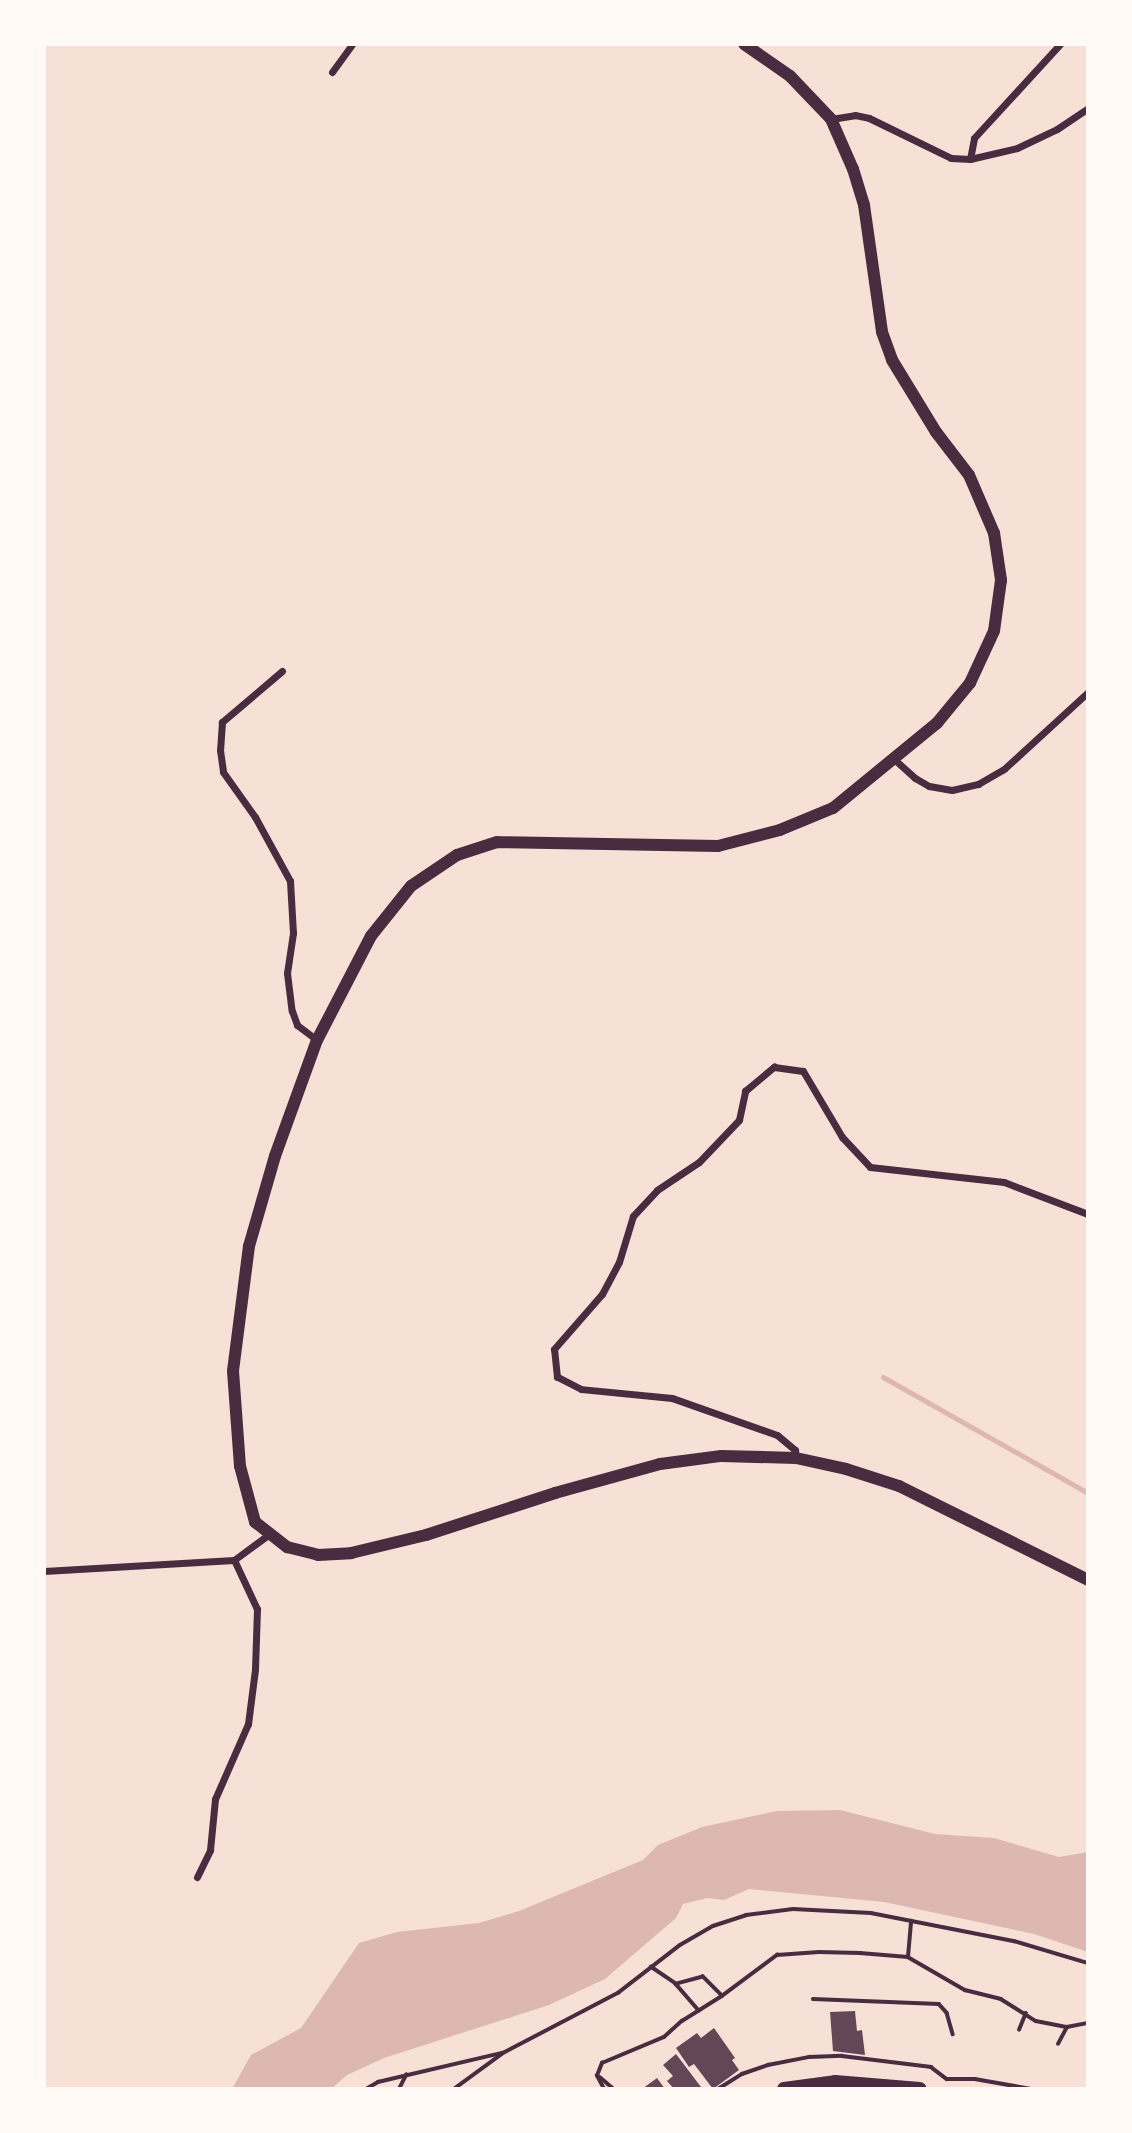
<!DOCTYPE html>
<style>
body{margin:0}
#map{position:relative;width:1132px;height:2133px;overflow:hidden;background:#f7e1d7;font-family:"Titillium Web",sans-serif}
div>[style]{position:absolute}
.water>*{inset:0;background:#dcb8b0}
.stream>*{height:5px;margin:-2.5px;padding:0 2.5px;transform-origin:2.5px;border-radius:2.5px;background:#dcb8b0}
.building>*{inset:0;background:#644757}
.path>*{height:3.5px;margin:-1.75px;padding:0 1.75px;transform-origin:1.75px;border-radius:1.75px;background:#4a2c40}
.minor>*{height:7px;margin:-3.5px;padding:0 3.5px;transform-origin:3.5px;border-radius:3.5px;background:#4a2c40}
.secondary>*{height:12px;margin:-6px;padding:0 6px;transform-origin:6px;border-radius:6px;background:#4a2c40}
.primary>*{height:14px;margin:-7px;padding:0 7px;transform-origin:7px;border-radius:7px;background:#4a2c40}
span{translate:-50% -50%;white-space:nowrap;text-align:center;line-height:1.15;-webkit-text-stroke:5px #fffaf5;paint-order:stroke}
.frame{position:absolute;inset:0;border:46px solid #fffaf5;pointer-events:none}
</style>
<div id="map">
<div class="water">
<div style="clip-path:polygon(840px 1810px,935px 1834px,994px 1838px,1059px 1857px,1088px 1852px,1088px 1952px,1034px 1934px,884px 1902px,749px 1889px,724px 1900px,707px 1898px,683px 1904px,676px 1918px,605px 1979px,549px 2005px,384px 2058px,347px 2075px,331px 2089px,232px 2089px,251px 2055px,301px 2028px,359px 1943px,397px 1932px,479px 1923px,519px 1911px,643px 1860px,658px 1845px,702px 1827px,777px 1811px)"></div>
</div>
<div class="stream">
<div style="left:883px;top:1377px;width:236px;rotate:29.5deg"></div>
</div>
<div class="building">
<div style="clip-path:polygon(855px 2011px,857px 2031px,862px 2030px,865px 2055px,833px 2051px,830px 2012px)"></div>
<div style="clip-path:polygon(714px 2028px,735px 2058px,732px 2060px,739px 2070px,713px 2089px,694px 2064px,689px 2067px,676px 2048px,697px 2033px,701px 2038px)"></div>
<div style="clip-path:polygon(676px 2054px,701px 2087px,697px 2089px,674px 2089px,667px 2081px,673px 2076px,663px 2065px)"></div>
<div style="clip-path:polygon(657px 2078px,665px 2089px,642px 2089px)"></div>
</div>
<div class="path">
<div style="left:908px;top:1957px;width:36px;rotate:-85deg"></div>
<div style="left:676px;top:1984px;width:35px;rotate:49deg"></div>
<div style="left:722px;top:1996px;width:69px;rotate:-36.7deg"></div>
<div style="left:777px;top:1955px;width:42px;rotate:-4.1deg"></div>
<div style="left:819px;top:1952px;width:41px;rotate:1.4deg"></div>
<div style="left:860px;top:1953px;width:48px;rotate:4.8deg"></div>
<div style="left:908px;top:1957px;width:66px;rotate:30.1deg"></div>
<div style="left:965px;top:1990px;width:37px;rotate:14deg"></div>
<div style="left:1001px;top:1999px;width:41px;rotate:32.2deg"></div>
<div style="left:1036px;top:2021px;width:32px;rotate:11deg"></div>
<div style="left:813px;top:1999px;width:126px;rotate:2.3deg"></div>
<div style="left:939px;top:2004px;width:12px;rotate:48deg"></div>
<div style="left:947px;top:2013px;width:22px;rotate:74deg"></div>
<div style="left:1019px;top:2030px;width:18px;rotate:-68deg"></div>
<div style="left:1058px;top:2044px;width:19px;rotate:-62deg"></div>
<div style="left:1067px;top:2027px;width:21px;rotate:-11deg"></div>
<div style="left:600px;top:2077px;width:18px;rotate:41deg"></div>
<div style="left:366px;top:2089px;width:14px;rotate:-30deg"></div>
<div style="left:378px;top:2082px;width:127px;rotate:-13.2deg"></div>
<div style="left:399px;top:2089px;width:16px;rotate:-63deg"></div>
<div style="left:454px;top:2089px;width:61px;rotate:-36.3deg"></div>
<div style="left:503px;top:2053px;width:130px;rotate:-27.6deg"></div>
<div style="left:618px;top:1993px;width:78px;rotate:-37.7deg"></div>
<div style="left:680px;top:1945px;width:38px;rotate:-30deg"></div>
<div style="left:713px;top:1926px;width:35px;rotate:-18deg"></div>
<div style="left:746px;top:1915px;width:47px;rotate:-7.3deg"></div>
<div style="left:793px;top:1909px;width:78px;rotate:2.9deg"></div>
<div style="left:871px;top:1913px;width:146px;rotate:11.1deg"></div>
<div style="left:1014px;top:1941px;width:77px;rotate:16.6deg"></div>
<div style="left:604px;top:2089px;width:15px;rotate:-118deg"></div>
<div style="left:597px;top:2076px;width:14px;rotate:-69deg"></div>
<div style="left:602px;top:2063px;width:67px;rotate:-22.8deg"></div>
<div style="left:664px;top:2037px;width:24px;rotate:-42deg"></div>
<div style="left:682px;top:2021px;width:47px;rotate:-32deg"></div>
<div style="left:722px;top:1996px;width:27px;rotate:-135deg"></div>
<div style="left:703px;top:1977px;width:28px;rotate:165deg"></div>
<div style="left:676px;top:1984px;width:30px;rotate:-146deg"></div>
<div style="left:718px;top:2089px;width:28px;rotate:-32deg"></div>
<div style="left:742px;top:2074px;width:28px;rotate:-19deg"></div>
<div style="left:768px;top:2065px;width:42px;rotate:-11deg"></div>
<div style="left:809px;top:2057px;width:33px;rotate:-2deg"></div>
<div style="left:842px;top:2056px;width:90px;rotate:7deg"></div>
<div style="left:931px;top:2067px;width:20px;rotate:37deg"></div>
<div style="left:947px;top:2079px;width:28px"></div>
<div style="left:975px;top:2079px;width:58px;rotate:10deg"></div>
</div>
<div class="minor">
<div style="left:332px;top:72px;width:34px;rotate:-54deg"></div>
<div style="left:831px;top:119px;width:24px;rotate:-9deg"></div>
<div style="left:855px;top:115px;width:14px;rotate:12deg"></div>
<div style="left:869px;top:118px;width:91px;rotate:26deg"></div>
<div style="left:951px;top:158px;width:19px;rotate:3deg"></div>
<div style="left:970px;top:159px;width:48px;rotate:-13.2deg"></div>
<div style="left:1017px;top:148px;width:44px;rotate:-25.4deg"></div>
<div style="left:1057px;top:129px;width:37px;rotate:-34deg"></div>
<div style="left:970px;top:159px;width:21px;rotate:-79deg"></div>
<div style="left:974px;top:138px;width:127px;rotate:-47.5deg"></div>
<div style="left:282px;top:671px;width:79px;rotate:139.6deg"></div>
<div style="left:222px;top:722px;width:28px;rotate:94deg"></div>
<div style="left:220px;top:750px;width:22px;rotate:82deg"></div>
<div style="left:223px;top:772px;width:55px;rotate:54.6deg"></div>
<div style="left:255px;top:817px;width:73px;rotate:61.3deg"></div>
<div style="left:290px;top:881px;width:52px;rotate:86.7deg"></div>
<div style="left:293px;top:933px;width:40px;rotate:98.5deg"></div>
<div style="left:287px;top:973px;width:38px;rotate:83deg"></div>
<div style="left:292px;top:1011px;width:15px;rotate:70deg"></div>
<div style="left:297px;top:1025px;width:25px;rotate:37deg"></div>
<div style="left:895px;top:760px;width:27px;rotate:42deg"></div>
<div style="left:915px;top:778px;width:16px;rotate:30deg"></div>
<div style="left:929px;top:786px;width:23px;rotate:10deg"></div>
<div style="left:952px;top:790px;width:27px;rotate:-13deg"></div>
<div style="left:978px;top:784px;width:30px;rotate:-30deg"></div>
<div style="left:1004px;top:769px;width:114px;rotate:-42.5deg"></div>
<div style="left:796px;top:1458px;width:8px;rotate:-97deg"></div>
<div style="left:795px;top:1450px;width:23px;rotate:-140deg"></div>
<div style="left:777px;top:1435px;width:111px;rotate:-160.6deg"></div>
<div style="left:672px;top:1398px;width:91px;rotate:-174.4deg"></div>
<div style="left:581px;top:1389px;width:27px;rotate:-153deg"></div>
<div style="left:557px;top:1377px;width:28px;rotate:-96deg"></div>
<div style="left:554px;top:1349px;width:73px;rotate:-48.9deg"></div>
<div style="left:602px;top:1294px;width:36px;rotate:-62deg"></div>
<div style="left:619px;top:1262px;width:48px;rotate:-73.1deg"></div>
<div style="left:633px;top:1216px;width:35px;rotate:-47deg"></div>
<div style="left:657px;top:1190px;width:50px;rotate:-33.7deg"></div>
<div style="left:699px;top:1162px;width:58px;rotate:-46.4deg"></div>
<div style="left:739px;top:1120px;width:30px;rotate:-78deg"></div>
<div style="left:745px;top:1091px;width:38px;rotate:-40deg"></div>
<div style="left:774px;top:1067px;width:29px;rotate:8deg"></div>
<div style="left:803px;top:1071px;width:77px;rotate:59.4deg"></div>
<div style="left:842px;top:1137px;width:41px;rotate:47deg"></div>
<div style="left:870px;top:1167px;width:135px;rotate:6.4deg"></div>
<div style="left:1004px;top:1182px;width:90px;rotate:20.9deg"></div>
<div style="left:44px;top:1571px;width:190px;rotate:-3.3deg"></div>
<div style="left:234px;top:1560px;width:42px;rotate:-36.3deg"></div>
<div style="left:197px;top:1877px;width:30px;rotate:-64deg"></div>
<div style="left:210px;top:1850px;width:51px;rotate:-84.4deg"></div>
<div style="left:215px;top:1799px;width:82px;rotate:-66.3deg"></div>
<div style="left:248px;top:1724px;width:55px;rotate:-82.7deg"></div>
<div style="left:255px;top:1669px;width:60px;rotate:-88.1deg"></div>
<div style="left:257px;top:1609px;width:54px;rotate:-115.1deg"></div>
</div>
<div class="secondary">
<div style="left:744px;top:44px;width:56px;rotate:34.8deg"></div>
<div style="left:790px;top:76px;width:59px;rotate:46.4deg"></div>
<div style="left:831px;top:119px;width:55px;rotate:66.3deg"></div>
<div style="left:853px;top:169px;width:38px;rotate:73deg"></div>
<div style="left:864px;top:205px;width:128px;rotate:81.9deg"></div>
<div style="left:882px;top:332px;width:30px;rotate:70deg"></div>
<div style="left:892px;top:360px;width:84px;rotate:58.6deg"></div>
<div style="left:936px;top:432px;width:54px;rotate:52.5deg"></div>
<div style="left:969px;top:475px;width:63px;rotate:66.7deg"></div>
<div style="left:994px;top:533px;width:48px;rotate:81.5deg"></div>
<div style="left:1001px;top:580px;width:51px;rotate:97.8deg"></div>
<div style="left:994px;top:631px;width:57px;rotate:114.8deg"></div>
<div style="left:970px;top:683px;width:52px;rotate:129.5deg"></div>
<div style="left:937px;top:723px;width:134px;rotate:140.7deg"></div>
<div style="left:833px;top:808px;width:57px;rotate:157.5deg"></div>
<div style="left:780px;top:830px;width:64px;rotate:165.5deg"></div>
<div style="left:718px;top:846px;width:221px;rotate:-179deg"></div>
<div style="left:497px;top:842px;width:42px;rotate:162deg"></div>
<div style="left:457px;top:855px;width:55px;rotate:146deg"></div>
<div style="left:411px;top:886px;width:64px;rotate:128.7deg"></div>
<div style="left:371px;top:936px;width:117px;rotate:117.4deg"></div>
<div style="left:317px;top:1040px;width:123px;rotate:109.9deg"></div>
<div style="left:275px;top:1156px;width:94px;rotate:106.1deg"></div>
<div style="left:249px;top:1246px;width:126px;rotate:97.3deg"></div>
<div style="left:233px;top:1371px;width:95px;rotate:85.8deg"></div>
<div style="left:240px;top:1466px;width:58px;rotate:75deg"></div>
<div style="left:255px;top:1522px;width:41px;rotate:38deg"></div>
<div style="left:287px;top:1547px;width:32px;rotate:14deg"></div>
<div style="left:318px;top:1555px;width:33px;rotate:-3deg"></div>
<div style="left:351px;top:1553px;width:77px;rotate:-13.5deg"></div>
<div style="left:426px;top:1535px;width:136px;rotate:-18deg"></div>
<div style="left:555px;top:1493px;width:109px;rotate:-15.4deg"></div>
<div style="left:660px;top:1464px;width:62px;rotate:-7.5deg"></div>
<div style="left:721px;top:1456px;width:75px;rotate:1.5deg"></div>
<div style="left:796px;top:1458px;width:51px;rotate:12.4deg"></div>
<div style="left:846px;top:1469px;width:56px;rotate:17.8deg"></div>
<div style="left:899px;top:1486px;width:211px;rotate:26.4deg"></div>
</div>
<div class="primary">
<div style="left:784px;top:2089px;width:51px;rotate:-7.8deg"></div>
<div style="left:835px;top:2082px;width:85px;rotate:4.7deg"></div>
</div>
<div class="frame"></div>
</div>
